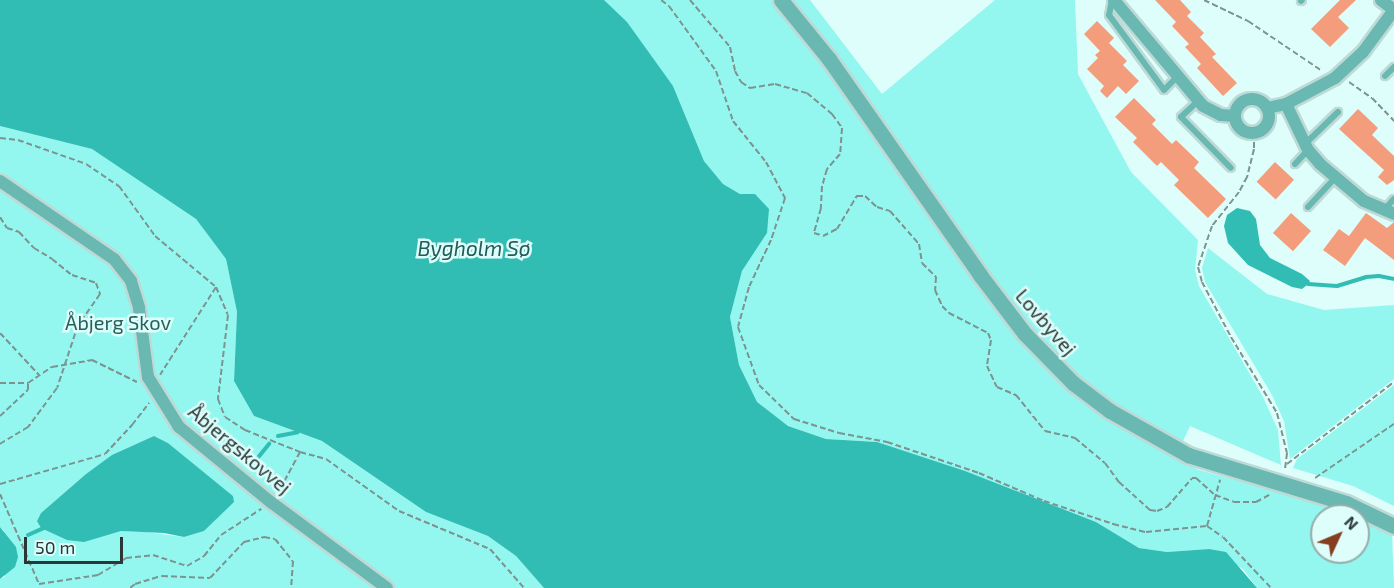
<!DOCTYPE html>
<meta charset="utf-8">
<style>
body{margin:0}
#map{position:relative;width:1394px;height:588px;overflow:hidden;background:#ddfefa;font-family:"Exo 2",sans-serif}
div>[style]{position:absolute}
.green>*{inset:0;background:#93f7ef}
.water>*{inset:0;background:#32bdb4}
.stream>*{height:4px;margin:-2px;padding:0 2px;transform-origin:2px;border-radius:2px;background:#32bdb4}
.building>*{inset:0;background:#f49d7c;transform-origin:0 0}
.path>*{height:2px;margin-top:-1px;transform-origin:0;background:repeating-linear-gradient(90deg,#7d9390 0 6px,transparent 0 9px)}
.roads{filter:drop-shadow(2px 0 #bddad7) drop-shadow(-2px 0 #bddad7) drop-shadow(0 2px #bddad7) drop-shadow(0 -2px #bddad7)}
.service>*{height:6px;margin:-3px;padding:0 3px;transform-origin:3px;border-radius:3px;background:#69b8b1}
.minor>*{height:12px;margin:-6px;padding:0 6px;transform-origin:6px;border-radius:6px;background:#69b8b1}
.minor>.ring{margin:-6px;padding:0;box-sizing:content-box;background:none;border:12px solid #69b8b1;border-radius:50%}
.tertiary>*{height:15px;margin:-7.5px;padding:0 7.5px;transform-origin:7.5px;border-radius:7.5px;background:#69b8b1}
span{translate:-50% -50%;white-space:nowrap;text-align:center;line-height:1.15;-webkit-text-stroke:5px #ddfefa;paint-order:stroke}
.park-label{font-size:20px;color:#295f5b}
.street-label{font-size:20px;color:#2a3736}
.water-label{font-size:21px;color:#255c58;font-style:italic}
.north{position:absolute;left:1310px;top:504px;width:60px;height:60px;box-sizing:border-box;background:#ddfefa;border:2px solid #95aeac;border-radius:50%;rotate:46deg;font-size:16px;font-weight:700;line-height:24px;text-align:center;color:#2a3736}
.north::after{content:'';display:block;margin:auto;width:21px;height:27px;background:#863d20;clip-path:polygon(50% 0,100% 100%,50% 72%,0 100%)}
.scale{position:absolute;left:24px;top:537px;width:99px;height:27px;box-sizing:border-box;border:3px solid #2a3736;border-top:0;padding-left:8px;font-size:18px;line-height:21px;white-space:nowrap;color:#2a3736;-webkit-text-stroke:4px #ddfefa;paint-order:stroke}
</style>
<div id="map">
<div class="green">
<div style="clip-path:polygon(604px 0,810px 0,882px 94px,995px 0,1075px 0,1078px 74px,1131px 172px,1198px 240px,1195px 270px,1199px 286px,1263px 397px,1278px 430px,1281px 465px,1190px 426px,1175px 458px,1199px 470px,1308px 500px,1347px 516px,1322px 516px,1322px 552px,1358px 552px,1358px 520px,1392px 534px,1394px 588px,1257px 588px,1243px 569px,1209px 549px,1167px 552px,1139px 548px,1096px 522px,877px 442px,826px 439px,788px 426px,756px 402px,739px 365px,730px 317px,742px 271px,767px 233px,740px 194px,723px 184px,704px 161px,673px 86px)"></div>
<div style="clip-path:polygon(evenodd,0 126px,92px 149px,196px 219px,226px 259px,237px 312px,234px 381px,254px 416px,322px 441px,426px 512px,488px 536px,516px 556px,544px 588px,0 588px,0 579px,5px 577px,4px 531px,0 527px,0 126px,154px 436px,168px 443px,233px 496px,233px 502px,204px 531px,184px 537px,146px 532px,121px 531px,105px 535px,37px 521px,41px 513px,86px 474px,112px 456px,154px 436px)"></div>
<div style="clip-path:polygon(1208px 248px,1267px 294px,1324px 310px,1394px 305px,1394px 379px,1290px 459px,1284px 421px,1272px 395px,1205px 282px,1202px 268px)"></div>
<div style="clip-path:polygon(1394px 385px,1394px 506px,1353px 486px,1293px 468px,1297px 459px)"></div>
</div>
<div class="water">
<div style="clip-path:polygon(0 0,604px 0,627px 22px,673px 86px,704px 161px,723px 184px,740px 194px,755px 194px,769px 209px,767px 233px,742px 271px,730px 317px,739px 365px,757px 402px,788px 426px,826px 439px,877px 442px,965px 471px,1096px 522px,1139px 548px,1167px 552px,1209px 549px,1226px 552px,1257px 588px,544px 588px,516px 556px,488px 536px,426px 512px,322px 441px,254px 416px,234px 381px,237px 312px,226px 259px,196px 219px,92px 149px,0 126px)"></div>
<div style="clip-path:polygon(1237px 208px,1250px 211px,1256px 219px,1260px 245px,1270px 258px,1302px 274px,1310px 281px,1307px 285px,1302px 289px,1292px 287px,1248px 265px,1228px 243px,1224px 226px,1227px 215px)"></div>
<div style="clip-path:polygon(154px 436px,168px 443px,233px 496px,234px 502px,204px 531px,184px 537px,164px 533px,121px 531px,84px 542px,67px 540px,41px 528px,37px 521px,41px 513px,86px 474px,112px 455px)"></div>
<div style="clip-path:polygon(0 527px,16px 547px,18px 557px,15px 567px,0 579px)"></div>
</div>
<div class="stream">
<div style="left:1308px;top:284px;width:29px;rotate:4deg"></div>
<div style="left:1337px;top:286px;width:30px;rotate:-17deg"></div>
<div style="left:1366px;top:277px;width:13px;rotate:-4deg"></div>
<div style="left:1379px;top:276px;width:15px;rotate:11deg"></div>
<div style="left:278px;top:436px;width:20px;rotate:-11deg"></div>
<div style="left:256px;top:460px;width:21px;rotate:-51deg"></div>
<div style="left:28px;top:535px;width:20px;rotate:-24deg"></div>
</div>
<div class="building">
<div style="clip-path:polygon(1155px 0,1180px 0,1191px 12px,1187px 16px,1204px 33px,1200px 37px,1216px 54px,1212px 57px,1237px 83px,1223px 96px,1197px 68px,1201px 64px,1185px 47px,1189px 44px,1172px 26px,1176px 22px)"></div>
<div style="clip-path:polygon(1340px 0,1356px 0,1338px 17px,1349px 28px,1330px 47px,1311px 29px)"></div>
<div style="clip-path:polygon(1097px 21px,1114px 38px,1109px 43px,1127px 61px,1123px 65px,1139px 81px,1126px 94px,1118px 86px,1107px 98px,1100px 91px,1104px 86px,1087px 69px,1098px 58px,1095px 55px,1100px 51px,1084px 34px)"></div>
<div style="clip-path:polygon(1134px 98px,1156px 120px,1152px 124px,1172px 144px,1176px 140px,1199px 162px,1194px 168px,1226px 199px,1208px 218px,1174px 185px,1179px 180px,1161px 162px,1157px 166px,1133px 142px,1137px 138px,1115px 117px)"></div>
<div style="clip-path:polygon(1358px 109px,1378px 128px,1372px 135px,1394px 156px,1394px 180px,1387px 185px,1378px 177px,1384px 170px,1339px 129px)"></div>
<div style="left:1275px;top:162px;width:26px;height:27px;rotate:43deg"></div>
<div style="left:1291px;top:213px;width:27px;height:27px;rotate:42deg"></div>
<div style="clip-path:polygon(1366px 213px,1387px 228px,1394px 222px,1394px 260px,1365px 238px,1345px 266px,1323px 250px,1339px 229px,1349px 236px)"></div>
</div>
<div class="path">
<div style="left:661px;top:0;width:10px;rotate:37deg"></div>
<div style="left:669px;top:6px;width:80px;rotate:54.1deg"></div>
<div style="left:716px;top:71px;width:53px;rotate:71.2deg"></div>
<div style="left:733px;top:121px;width:53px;rotate:51.2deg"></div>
<div style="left:766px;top:162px;width:41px;rotate:62.2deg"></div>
<div style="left:785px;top:198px;width:44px;rotate:108.4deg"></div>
<div style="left:771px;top:240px;width:52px;rotate:115.1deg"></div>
<div style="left:749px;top:287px;width:41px;rotate:105.4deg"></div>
<div style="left:738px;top:327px;width:62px;rotate:70.1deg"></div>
<div style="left:759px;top:385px;width:49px;rotate:44.2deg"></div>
<div style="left:794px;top:419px;width:47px;rotate:17.3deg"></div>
<div style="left:839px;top:433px;width:49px;rotate:10.6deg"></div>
<div style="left:887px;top:442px;width:97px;rotate:18.6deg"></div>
<div style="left:979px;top:473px;width:71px;rotate:23.3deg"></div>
<div style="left:1044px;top:501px;width:73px;rotate:18.4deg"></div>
<div style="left:1113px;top:524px;width:34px;rotate:14deg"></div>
<div style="left:1146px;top:532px;width:61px;rotate:-5.6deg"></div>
<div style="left:1207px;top:526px;width:19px;rotate:35deg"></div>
<div style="left:1223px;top:537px;width:70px;rotate:46.7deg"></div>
<div style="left:690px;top:0;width:62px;rotate:49.6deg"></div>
<div style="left:730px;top:47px;width:25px;rotate:78deg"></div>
<div style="left:735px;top:71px;width:13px;rotate:61deg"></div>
<div style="left:741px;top:82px;width:11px;rotate:34deg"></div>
<div style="left:750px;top:88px;width:25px;rotate:-9deg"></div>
<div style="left:775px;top:84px;width:33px;rotate:16deg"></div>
<div style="left:807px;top:93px;width:33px;rotate:40deg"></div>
<div style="left:832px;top:114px;width:17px;rotate:54deg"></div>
<div style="left:842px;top:128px;width:26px;rotate:94deg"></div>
<div style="left:840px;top:154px;width:20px;rotate:131deg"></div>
<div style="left:827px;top:169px;width:18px;rotate:106deg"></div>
<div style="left:822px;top:186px;width:22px;rotate:93deg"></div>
<div style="left:821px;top:208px;width:26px;rotate:106deg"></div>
<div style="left:814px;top:233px;width:9px;rotate:18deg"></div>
<div style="left:823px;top:236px;width:16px;rotate:-27deg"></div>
<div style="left:837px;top:229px;width:39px;rotate:-59deg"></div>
<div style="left:857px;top:196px;width:8px"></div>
<div style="left:865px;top:196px;width:16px;rotate:43deg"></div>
<div style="left:877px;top:207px;width:14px;rotate:17deg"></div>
<div style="left:890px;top:211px;width:44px;rotate:48.7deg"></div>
<div style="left:919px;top:244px;width:19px;rotate:81deg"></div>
<div style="left:922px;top:263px;width:20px;rotate:45deg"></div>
<div style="left:936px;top:277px;width:13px;rotate:94deg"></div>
<div style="left:935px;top:290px;width:17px;rotate:66deg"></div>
<div style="left:942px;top:306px;width:10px;rotate:45deg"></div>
<div style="left:949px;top:313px;width:44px;rotate:27.1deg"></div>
<div style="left:988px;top:333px;width:8px;rotate:67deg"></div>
<div style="left:991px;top:340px;width:26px;rotate:99deg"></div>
<div style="left:987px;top:366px;width:23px;rotate:65deg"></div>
<div style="left:997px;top:387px;width:21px;rotate:23deg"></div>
<div style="left:1016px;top:395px;width:46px;rotate:51.1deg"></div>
<div style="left:1045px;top:431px;width:31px;rotate:13deg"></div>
<div style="left:1075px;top:438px;width:39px;rotate:40deg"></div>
<div style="left:1105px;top:463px;width:24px;rotate:54deg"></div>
<div style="left:1119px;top:482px;width:42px;rotate:42.1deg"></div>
<div style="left:1150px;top:510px;width:7px;rotate:8deg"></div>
<div style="left:1157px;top:511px;width:11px;rotate:-22deg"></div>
<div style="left:1167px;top:507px;width:38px;rotate:-49deg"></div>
<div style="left:1192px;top:478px;width:4px"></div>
<div style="left:1196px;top:478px;width:25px;rotate:42deg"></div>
<div style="left:1215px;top:495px;width:20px;rotate:20deg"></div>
<div style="left:1234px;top:502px;width:22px"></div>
<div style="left:1256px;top:502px;width:15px;rotate:-28deg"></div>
<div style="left:1204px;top:0;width:49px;rotate:25.5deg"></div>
<div style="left:1248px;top:21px;width:89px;rotate:34deg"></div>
<div style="left:1349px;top:82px;width:28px;rotate:35deg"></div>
<div style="left:1372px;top:98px;width:32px;rotate:46deg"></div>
<div style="left:1254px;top:133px;width:16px;rotate:90deg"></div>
<div style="left:1254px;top:149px;width:29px;rotate:104deg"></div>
<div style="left:1247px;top:177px;width:17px;rotate:118deg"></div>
<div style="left:1239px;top:192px;width:43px;rotate:128.5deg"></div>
<div style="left:1212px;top:226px;width:43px;rotate:108.9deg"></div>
<div style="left:1198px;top:267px;width:16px;rotate:75deg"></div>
<div style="left:1202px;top:282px;width:62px;rotate:62.2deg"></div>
<div style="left:1231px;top:337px;width:89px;rotate:58.8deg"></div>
<div style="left:1277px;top:413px;width:41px;rotate:76deg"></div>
<div style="left:1287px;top:453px;width:16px;rotate:97deg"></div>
<div style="left:0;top:138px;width:18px;rotate:6deg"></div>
<div style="left:18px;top:140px;width:72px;rotate:19.4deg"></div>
<div style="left:86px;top:164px;width:40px;rotate:34deg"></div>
<div style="left:119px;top:186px;width:62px;rotate:54.2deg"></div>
<div style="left:155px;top:236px;width:80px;rotate:39.9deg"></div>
<div style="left:216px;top:287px;width:104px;rotate:122.5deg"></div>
<div style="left:0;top:217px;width:13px;rotate:58deg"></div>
<div style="left:7px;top:228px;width:13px;rotate:18deg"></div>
<div style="left:19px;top:232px;width:22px;rotate:47deg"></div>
<div style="left:34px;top:248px;width:21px;rotate:31deg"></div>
<div style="left:52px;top:259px;width:26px;rotate:39deg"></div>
<div style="left:72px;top:275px;width:25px;rotate:18deg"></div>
<div style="left:96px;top:283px;width:12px;rotate:70deg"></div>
<div style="left:100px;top:294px;width:38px;rotate:125deg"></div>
<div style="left:78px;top:325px;width:66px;rotate:108.4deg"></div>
<div style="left:57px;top:388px;width:49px;rotate:126.6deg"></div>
<div style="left:28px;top:427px;width:33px;rotate:149deg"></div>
<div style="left:216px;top:287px;width:30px;rotate:67deg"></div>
<div style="left:228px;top:315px;width:85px;rotate:96.8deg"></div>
<div style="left:218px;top:399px;width:19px;rotate:69deg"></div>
<div style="left:225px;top:417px;width:24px;rotate:33deg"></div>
<div style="left:245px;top:430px;width:59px;rotate:21.8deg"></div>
<div style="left:300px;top:452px;width:44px;rotate:118.3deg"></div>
<div style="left:0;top:333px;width:57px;rotate:47.1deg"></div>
<div style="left:0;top:383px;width:28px"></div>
<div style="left:28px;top:383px;width:29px;rotate:-34deg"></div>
<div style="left:52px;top:367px;width:41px;rotate:-9.9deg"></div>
<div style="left:92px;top:360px;width:50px;rotate:26.1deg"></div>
<div style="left:0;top:416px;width:38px;rotate:-43deg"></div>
<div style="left:28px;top:390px;width:7px;rotate:-90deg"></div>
<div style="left:300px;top:452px;width:27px;rotate:15deg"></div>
<div style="left:326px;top:459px;width:90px;rotate:35.5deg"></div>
<div style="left:399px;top:511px;width:99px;rotate:22.7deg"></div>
<div style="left:490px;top:549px;width:52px;rotate:48.9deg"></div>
<div style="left:1287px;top:464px;width:135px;rotate:-37.5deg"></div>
<div style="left:1315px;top:478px;width:96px;rotate:-34.4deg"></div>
<div style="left:0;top:484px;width:109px;rotate:-15.9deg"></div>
<div style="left:105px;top:454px;width:40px;rotate:-47deg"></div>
<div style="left:132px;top:425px;width:28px;rotate:-52deg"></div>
<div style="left:0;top:494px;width:98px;rotate:66.6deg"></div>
<div style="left:39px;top:584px;width:60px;rotate:-8.7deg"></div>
<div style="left:98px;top:575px;width:33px;rotate:-31deg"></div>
<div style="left:126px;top:558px;width:27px;rotate:-6deg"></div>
<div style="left:153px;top:555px;width:36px;rotate:18deg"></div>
<div style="left:187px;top:566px;width:20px;rotate:-30deg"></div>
<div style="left:204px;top:556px;width:27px;rotate:-51deg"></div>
<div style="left:221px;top:535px;width:48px;rotate:-33deg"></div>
<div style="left:1207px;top:526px;width:48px;rotate:-74.2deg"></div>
<div style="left:130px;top:588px;width:6px;rotate:-39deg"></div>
<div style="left:135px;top:584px;width:28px;rotate:-17deg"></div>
<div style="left:162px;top:576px;width:48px;rotate:2.4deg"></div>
<div style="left:210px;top:578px;width:50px;rotate:-46.6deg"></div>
<div style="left:244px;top:542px;width:21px;rotate:-14deg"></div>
<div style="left:264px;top:537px;width:11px;rotate:10deg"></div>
<div style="left:275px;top:539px;width:28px;rotate:51deg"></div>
<div style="left:293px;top:561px;width:27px;rotate:94deg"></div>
</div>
<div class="roads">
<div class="service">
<div style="left:1112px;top:0;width:15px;rotate:101deg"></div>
<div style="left:1109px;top:15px;width:93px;rotate:53.7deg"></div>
<div style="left:1164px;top:90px;width:20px;rotate:-45deg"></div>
<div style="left:1301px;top:1px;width:1px;rotate:-45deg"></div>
<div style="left:1385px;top:76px;width:13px;rotate:-45deg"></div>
<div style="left:1198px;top:101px;width:23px;rotate:137deg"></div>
<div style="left:1181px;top:117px;width:71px;rotate:45.6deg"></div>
<div style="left:1305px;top:144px;width:46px;rotate:-44.1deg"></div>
<div style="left:1295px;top:164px;width:19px;rotate:-47deg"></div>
<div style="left:1308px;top:207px;width:40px;rotate:-47deg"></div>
<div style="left:1384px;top:210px;width:15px;rotate:-48deg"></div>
</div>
<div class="minor">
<div style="left:1114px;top:0;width:138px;rotate:50deg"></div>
<div style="left:1203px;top:106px;width:20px;rotate:27deg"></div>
<div style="left:1221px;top:115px;width:13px;rotate:4deg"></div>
<div style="left:1381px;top:0;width:16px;rotate:38deg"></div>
<div class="ring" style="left:1235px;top:99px;width:22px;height:22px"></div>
<div style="left:1286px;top:104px;width:51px;rotate:64.4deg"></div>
<div style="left:1308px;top:150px;width:18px;rotate:49deg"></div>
<div style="left:1320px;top:164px;width:57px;rotate:40.1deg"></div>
<div style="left:1364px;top:201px;width:33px;rotate:23deg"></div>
<div style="left:1267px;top:108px;width:19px;rotate:-12deg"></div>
<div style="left:1286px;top:104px;width:55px;rotate:-28deg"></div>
<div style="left:1335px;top:78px;width:38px;rotate:-43deg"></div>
<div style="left:1363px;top:52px;width:52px;rotate:-53.6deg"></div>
<div style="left:0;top:181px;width:138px;rotate:34.4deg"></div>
<div style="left:114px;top:259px;width:28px;rotate:52deg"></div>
<div style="left:131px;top:281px;width:28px;rotate:73deg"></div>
<div style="left:139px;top:308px;width:70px;rotate:82.6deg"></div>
<div style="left:148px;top:377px;width:59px;rotate:58.2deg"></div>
<div style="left:179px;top:427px;width:120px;rotate:39.3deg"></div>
<div style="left:272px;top:503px;width:143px;rotate:36.5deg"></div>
</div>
<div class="tertiary">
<div style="left:781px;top:0;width:76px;rotate:50.9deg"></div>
<div style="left:829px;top:59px;width:264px;rotate:55deg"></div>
<div style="left:980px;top:275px;width:74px;rotate:52.7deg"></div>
<div style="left:1025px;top:334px;width:69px;rotate:45.6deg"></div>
<div style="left:1073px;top:383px;width:46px;rotate:37.1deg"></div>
<div style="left:1110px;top:411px;width:90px;rotate:29.4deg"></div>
<div style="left:1188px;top:455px;width:165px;rotate:16.9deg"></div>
<div style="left:1346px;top:503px;width:53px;rotate:25.6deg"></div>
</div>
</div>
<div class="park-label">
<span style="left:118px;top:322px">Åbjerg Skov</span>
</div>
<div class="street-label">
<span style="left:1046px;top:322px;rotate:49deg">Lovbyvej</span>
<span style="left:240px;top:449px;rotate:40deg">Åbjergskovvej</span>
</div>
<div class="water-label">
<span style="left:474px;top:248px">Bygholm Sø</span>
</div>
<div class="north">N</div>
<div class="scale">50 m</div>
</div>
